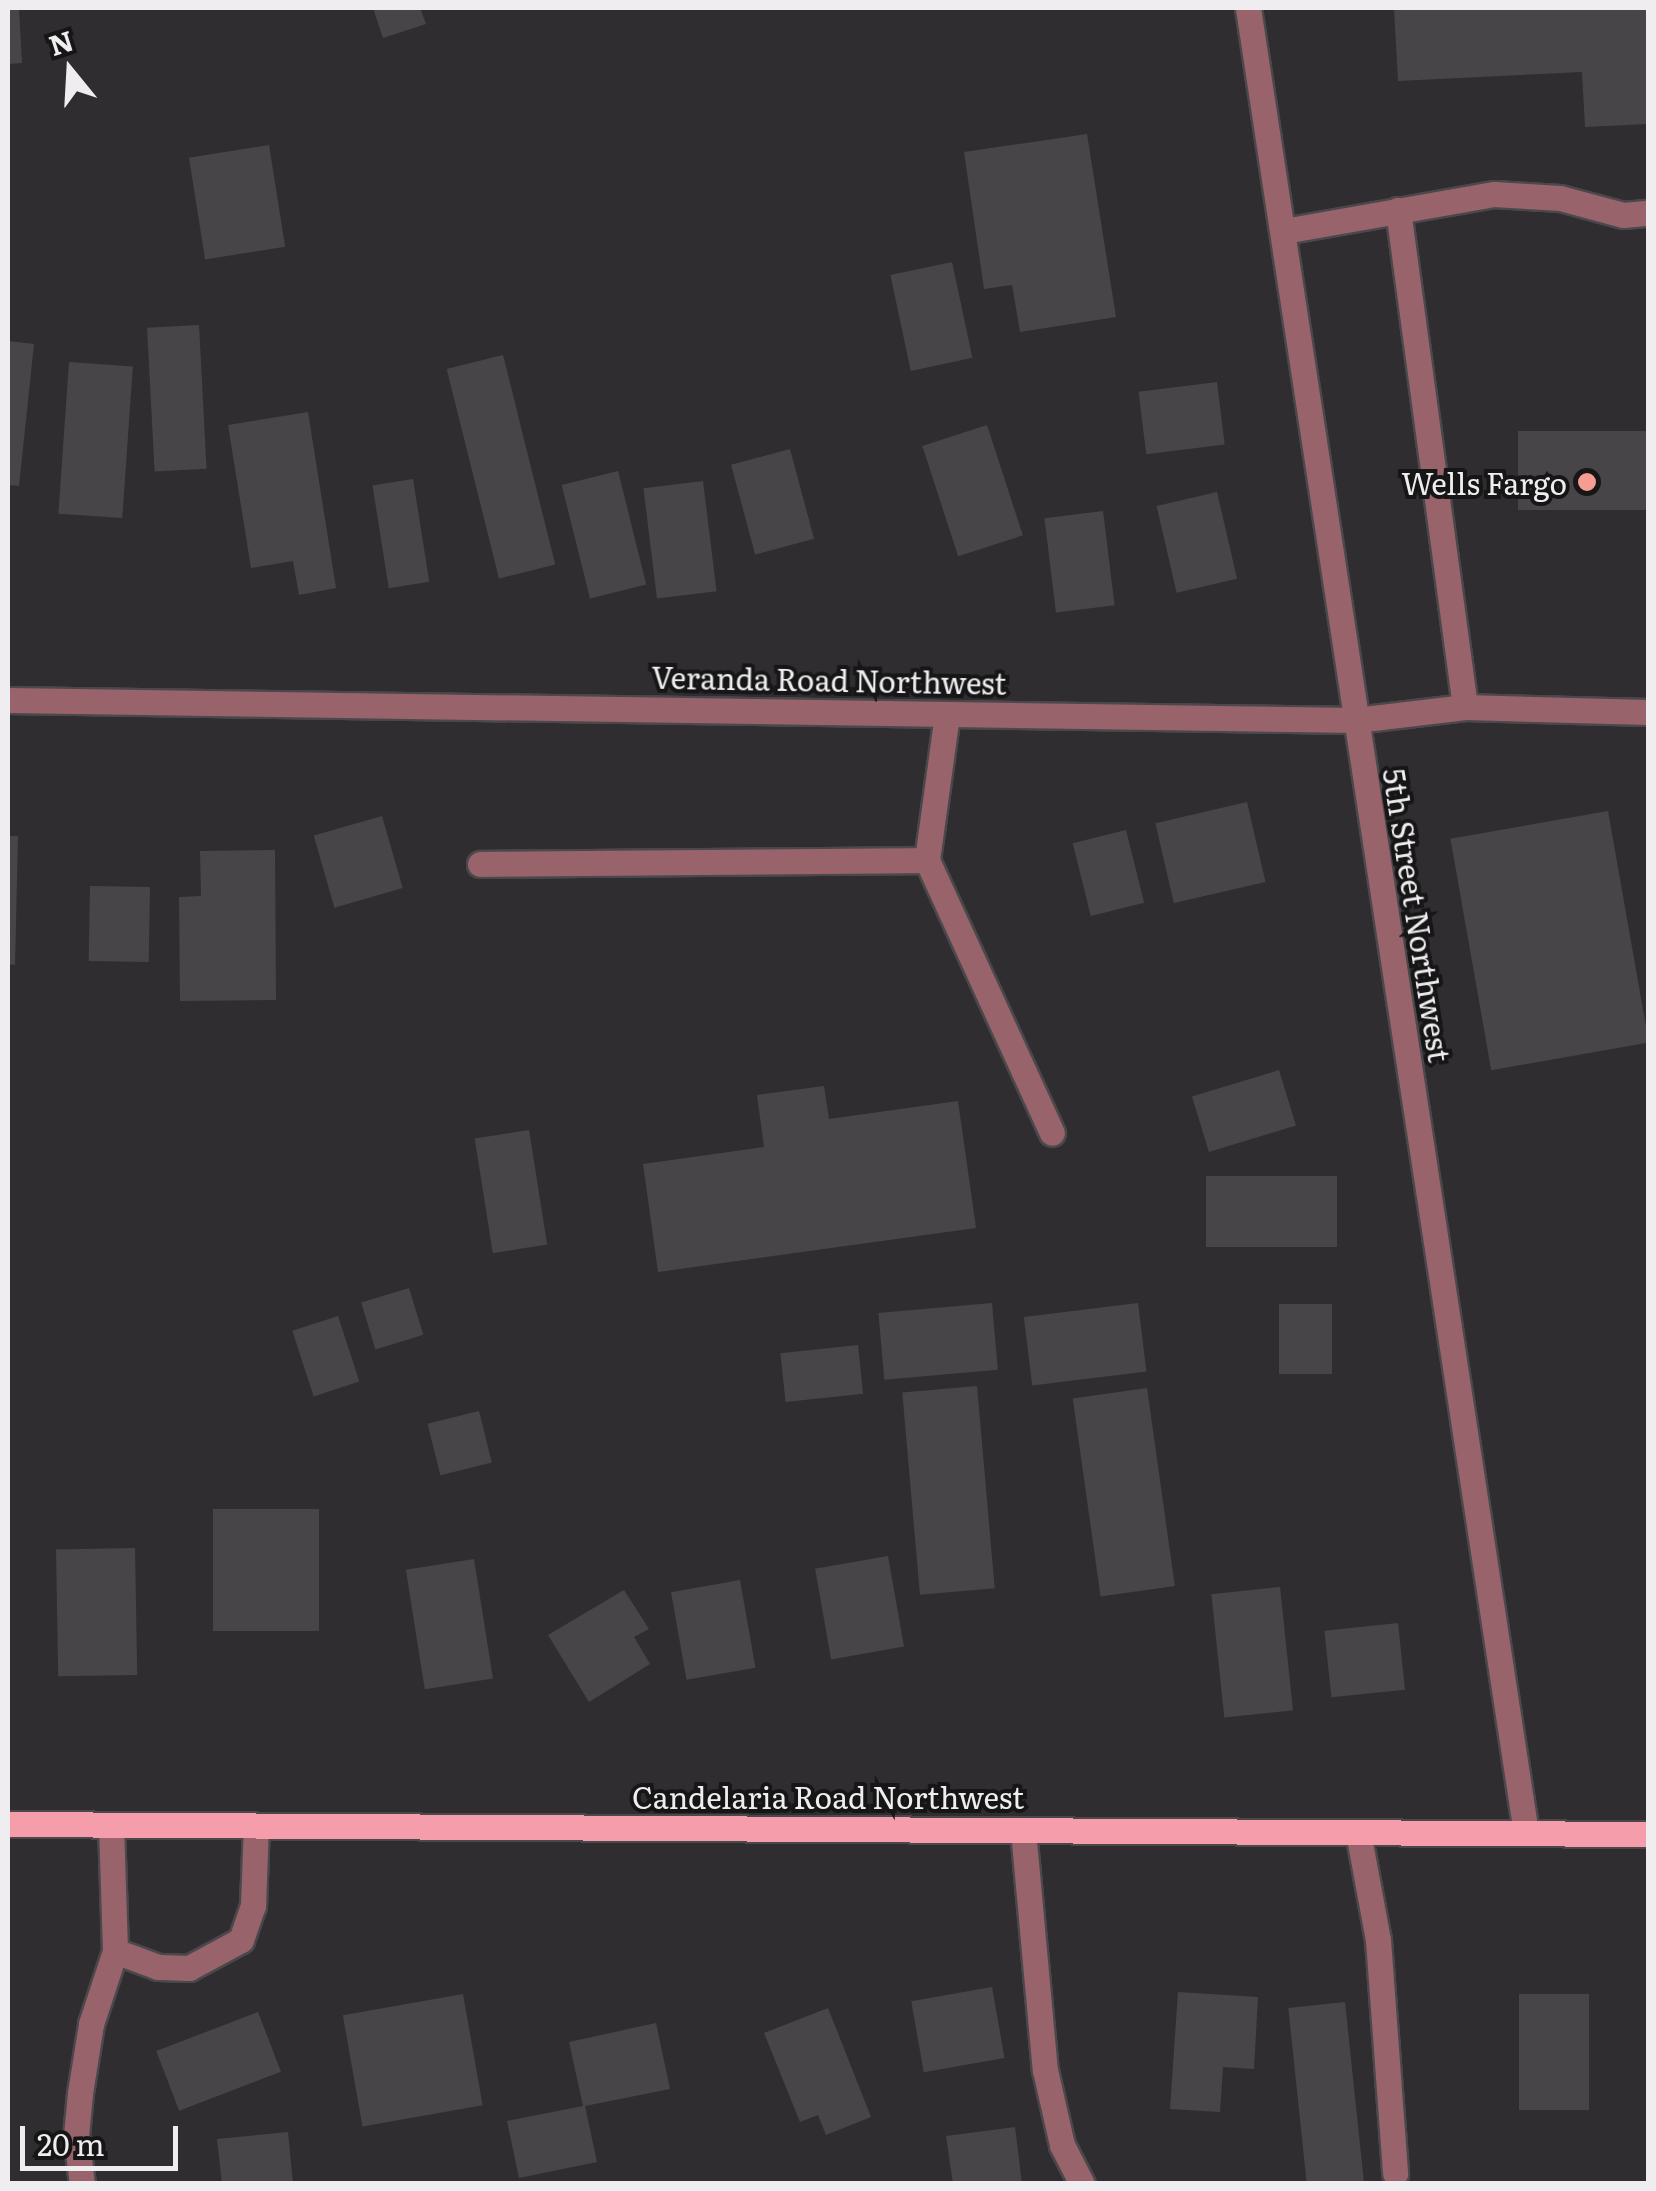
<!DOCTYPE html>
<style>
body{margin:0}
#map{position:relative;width:1656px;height:2191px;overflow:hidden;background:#302d30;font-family:Literata,serif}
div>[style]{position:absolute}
.building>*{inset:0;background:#484548;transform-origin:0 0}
.roads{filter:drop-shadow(2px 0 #4b484b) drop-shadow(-2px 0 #4b484b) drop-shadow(0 2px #4b484b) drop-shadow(0 -2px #4b484b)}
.minor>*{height:25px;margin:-12.5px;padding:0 12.5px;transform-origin:12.5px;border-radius:12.5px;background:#99636b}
.major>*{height:25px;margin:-12.5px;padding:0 12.5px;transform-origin:12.5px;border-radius:12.5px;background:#f59daa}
.dots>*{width:28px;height:28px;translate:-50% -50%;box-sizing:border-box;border:5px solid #171617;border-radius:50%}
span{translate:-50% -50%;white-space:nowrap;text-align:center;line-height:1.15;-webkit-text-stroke:8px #171617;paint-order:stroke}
.poi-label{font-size:30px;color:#efedef}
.right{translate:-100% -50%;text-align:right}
.street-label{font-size:30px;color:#efedef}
.frame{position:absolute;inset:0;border:10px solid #efedef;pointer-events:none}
.north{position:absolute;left:20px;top:20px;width:100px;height:100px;-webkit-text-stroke:8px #171617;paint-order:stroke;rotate:342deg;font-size:28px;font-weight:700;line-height:40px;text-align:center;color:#efedef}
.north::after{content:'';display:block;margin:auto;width:35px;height:45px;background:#efedef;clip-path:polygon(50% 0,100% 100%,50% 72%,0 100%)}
.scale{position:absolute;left:20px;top:2126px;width:158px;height:45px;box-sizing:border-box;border:5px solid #efedef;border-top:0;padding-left:12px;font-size:30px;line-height:35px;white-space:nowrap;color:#efedef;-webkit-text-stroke:8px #171617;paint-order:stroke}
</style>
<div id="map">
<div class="building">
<div style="clip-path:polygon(8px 8px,19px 8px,22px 63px,8px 64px)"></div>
<div style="clip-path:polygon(373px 8px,420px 8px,426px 24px,383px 38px)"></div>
<div style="clip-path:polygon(1394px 8px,1648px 8px,1648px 124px,1585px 127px,1582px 72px,1398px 81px)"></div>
<div style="clip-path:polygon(1087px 134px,1116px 317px,1020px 332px,1012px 285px,984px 289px,964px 152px)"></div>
<div style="left:269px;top:145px;width:103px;height:81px;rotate:81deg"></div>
<div style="left:952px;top:262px;width:98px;height:63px;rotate:78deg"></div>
<div style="left:199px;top:325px;width:144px;height:52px;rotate:87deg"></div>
<div style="clip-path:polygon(8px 341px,34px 344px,19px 486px,8px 485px)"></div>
<div style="left:503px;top:355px;width:216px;height:58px;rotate:76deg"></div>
<div style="left:69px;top:362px;width:64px;height:152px;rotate:4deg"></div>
<div style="left:1217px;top:382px;width:63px;height:79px;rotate:83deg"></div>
<div style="clip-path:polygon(308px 412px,336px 588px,299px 595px,293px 561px,251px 568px,228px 425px)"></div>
<div style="left:987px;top:425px;width:116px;height:68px;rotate:72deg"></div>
<div style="left:1648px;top:431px;width:79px;height:130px;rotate:90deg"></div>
<div style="left:790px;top:449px;width:93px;height:61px;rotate:75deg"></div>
<div style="left:618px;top:471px;width:117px;height:58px;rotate:76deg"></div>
<div style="left:413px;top:479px;width:104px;height:41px;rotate:81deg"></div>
<div style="left:703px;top:481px;width:111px;height:60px;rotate:83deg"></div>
<div style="left:1217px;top:492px;width:89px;height:62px;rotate:77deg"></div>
<div style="left:1103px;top:511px;width:95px;height:59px;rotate:83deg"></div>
<div style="left:1247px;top:802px;width:82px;height:94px;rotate:77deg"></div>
<div style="left:1608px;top:811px;width:235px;height:160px;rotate:80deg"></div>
<div style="left:382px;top:816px;width:75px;height:71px;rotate:74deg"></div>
<div style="left:1126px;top:830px;width:75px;height:55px;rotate:76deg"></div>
<div style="clip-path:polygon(8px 836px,18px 836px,15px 965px,8px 964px)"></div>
<div style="clip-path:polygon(275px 850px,276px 1000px,180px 1001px,179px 897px,201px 896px,200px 851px)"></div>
<div style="left:90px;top:886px;width:60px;height:75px;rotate:1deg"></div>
<div style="left:1279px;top:1070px;width:58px;height:91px;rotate:73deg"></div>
<div style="clip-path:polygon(824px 1086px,829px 1119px,958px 1101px,976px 1228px,658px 1272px,643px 1164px,764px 1147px,757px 1095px)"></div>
<div style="left:529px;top:1130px;width:116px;height:55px;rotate:81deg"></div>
<div style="left:1337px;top:1176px;width:71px;height:131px;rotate:90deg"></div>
<div style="left:409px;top:1288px;width:49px;height:50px;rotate:73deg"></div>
<div style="left:992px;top:1303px;width:67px;height:114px;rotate:85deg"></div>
<div style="left:1138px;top:1303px;width:69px;height:115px;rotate:83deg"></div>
<div style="left:1279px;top:1304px;width:53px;height:70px"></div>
<div style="left:338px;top:1316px;width:69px;height:48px;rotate:72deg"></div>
<div style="left:858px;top:1345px;width:49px;height:78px;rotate:84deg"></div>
<div style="left:977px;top:1386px;width:203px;height:75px;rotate:85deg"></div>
<div style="left:1147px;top:1388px;width:200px;height:75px;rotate:82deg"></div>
<div style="left:479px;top:1411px;width:53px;height:53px;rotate:76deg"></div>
<div style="left:319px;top:1509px;width:122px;height:106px;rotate:90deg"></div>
<div style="left:135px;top:1548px;width:127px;height:79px;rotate:89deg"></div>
<div style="left:888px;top:1556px;width:92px;height:74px;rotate:80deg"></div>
<div style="left:474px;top:1559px;width:121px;height:69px;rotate:81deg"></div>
<div style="left:740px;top:1580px;width:89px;height:70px;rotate:80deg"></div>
<div style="left:1280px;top:1587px;width:124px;height:69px;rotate:84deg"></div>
<div style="clip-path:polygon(624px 1590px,649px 1629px,634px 1637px,650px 1664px,589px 1702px,548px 1635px)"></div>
<div style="left:1398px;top:1623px;width:67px;height:74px;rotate:84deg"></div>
<div style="left:992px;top:1987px;width:72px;height:82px;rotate:80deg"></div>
<div style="clip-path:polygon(1178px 1992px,1258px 1997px,1254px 2069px,1223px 2067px,1220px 2112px,1170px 2109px)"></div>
<div style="left:463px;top:1994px;width:113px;height:122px;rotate:80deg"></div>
<div style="left:1519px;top:1994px;width:70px;height:116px"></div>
<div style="left:1345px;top:2002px;width:183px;height:57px;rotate:84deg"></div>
<div style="clip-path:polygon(828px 2008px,871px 2117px,826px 2135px,818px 2115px,800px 2122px,764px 2033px)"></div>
<div style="left:258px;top:2012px;width:64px;height:109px;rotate:69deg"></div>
<div style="clip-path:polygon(656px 2023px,670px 2089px,585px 2106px,597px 2162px,519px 2178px,507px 2121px,583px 2106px,569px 2042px)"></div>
<div style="clip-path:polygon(1015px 2127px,1022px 2184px,953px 2184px,946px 2136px)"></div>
<div style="clip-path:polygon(288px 2132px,293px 2184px,222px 2184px,217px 2139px)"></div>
</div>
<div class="roads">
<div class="minor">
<div style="left:1248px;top:8px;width:1846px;rotate:81.34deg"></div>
<div style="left:1398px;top:210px;width:501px;rotate:82.32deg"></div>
<div style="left:1284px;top:231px;width:213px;rotate:-10deg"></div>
<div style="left:1494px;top:194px;width:66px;rotate:3.5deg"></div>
<div style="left:1560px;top:198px;width:65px;rotate:15.1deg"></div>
<div style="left:1623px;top:215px;width:25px;rotate:-5deg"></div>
<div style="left:8px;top:700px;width:1348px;rotate:0.85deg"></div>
<div style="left:1356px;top:720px;width:110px;rotate:-6.8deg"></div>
<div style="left:1465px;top:707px;width:183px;rotate:1.6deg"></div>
<div style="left:927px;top:860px;width:300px;rotate:65.4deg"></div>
<div style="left:480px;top:864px;width:447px;rotate:-0.5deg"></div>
<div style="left:927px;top:860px;width:147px;rotate:-82.2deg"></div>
<div style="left:1023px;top:1830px;width:241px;rotate:84.8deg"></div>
<div style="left:1045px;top:2070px;width:77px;rotate:77.2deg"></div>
<div style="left:1062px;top:2145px;width:44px;rotate:62.9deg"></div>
<div style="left:1358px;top:1832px;width:110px;rotate:79.5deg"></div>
<div style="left:1378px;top:1940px;width:234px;rotate:85.8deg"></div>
<div style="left:115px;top:1951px;width:46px;rotate:20.4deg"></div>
<div style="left:158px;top:1967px;width:31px;rotate:2deg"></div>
<div style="left:189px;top:1968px;width:59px;rotate:-28.3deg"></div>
<div style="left:241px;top:1940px;width:36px;rotate:-71deg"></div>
<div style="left:253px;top:1906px;width:80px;rotate:-87.9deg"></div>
<div style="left:82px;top:2184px;width:48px;rotate:-97.1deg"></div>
<div style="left:76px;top:2136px;width:43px;rotate:-84.7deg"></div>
<div style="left:80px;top:2093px;width:70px;rotate:-80.9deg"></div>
<div style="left:91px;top:2024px;width:77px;rotate:-71.8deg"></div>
<div style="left:115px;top:1951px;width:126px;rotate:-91.8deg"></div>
</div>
<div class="major">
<div style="left:8px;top:1824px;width:1640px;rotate:0.35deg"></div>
</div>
</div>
<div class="dots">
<div style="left:1587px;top:482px;background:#f59c93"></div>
</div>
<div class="poi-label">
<span class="right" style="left:1567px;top:482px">Wells Fargo</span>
</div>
<div class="street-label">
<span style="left:829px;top:679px;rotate:1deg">Veranda Road Northwest</span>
<span style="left:1418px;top:915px;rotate:81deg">5th Street Northwest</span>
<span style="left:828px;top:1796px">Candelaria Road Northwest</span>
</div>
<div class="frame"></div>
<div class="north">N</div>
<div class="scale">20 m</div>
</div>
